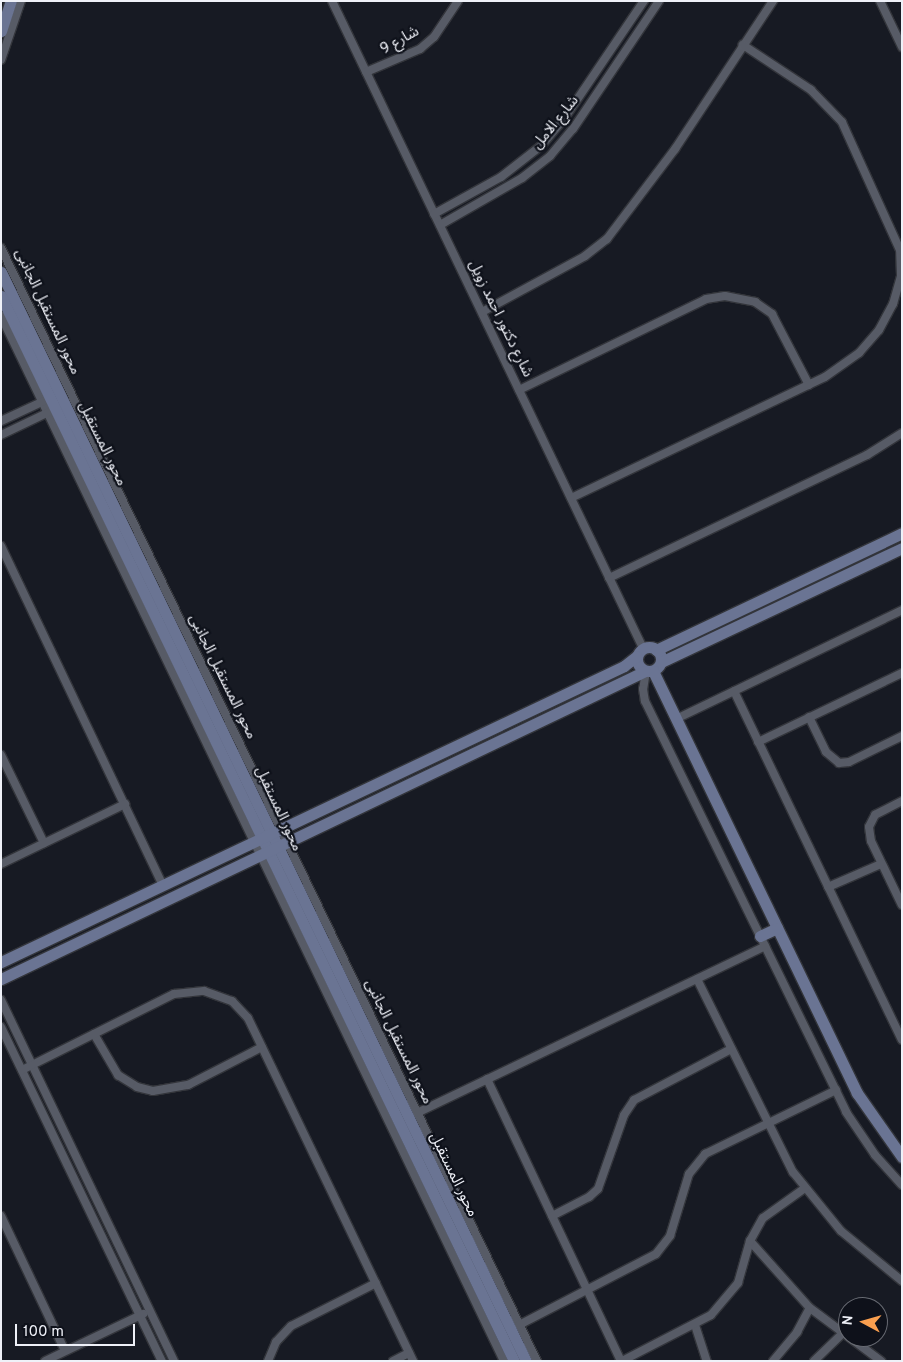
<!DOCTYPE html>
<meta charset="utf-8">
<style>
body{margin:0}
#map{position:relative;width:903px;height:1362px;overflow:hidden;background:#171a23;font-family:Overpass,"Noto Sans Arabic",sans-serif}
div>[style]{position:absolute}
.roads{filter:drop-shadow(1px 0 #33353b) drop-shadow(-1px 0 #33353b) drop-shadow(0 1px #33353b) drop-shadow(0 -1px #33353b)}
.street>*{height:8px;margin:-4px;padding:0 4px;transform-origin:4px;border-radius:4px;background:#575b66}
.secondary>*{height:11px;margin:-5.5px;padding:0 5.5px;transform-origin:5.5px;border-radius:5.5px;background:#6a7493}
.secondary>.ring{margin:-5.5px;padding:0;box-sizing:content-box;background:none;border:11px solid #6a7493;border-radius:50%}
span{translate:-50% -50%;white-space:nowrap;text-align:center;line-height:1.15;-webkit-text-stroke:4.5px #0e111a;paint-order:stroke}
.street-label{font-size:15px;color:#eff1f8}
.frame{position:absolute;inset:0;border:2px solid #eff1f8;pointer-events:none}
.north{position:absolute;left:838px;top:1297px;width:50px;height:50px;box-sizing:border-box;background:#0e111a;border:1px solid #686b73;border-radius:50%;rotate:276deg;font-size:14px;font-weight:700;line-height:20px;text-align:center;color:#eff1f8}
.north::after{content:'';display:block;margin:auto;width:18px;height:22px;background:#fa9f4f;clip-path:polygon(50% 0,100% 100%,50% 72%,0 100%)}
.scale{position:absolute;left:15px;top:1324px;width:120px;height:22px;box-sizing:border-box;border:2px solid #eff1f8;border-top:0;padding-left:6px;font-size:15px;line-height:18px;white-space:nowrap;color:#eff1f8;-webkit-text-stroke:4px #0e111a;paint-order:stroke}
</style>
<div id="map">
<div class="roads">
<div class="street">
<div style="left:332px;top:1px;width:718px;rotate:64.33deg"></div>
<div style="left:880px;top:1px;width:51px;rotate:64.4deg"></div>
<div style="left:1px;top:60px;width:62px;rotate:-71.3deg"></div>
<div style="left:366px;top:72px;width:59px;rotate:-23.1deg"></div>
<div style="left:420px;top:49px;width:18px;rotate:-41deg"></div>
<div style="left:434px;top:37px;width:43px;rotate:-56.3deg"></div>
<div style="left:434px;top:214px;width:77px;rotate:-28.9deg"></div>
<div style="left:501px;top:177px;width:52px;rotate:-38deg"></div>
<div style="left:542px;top:145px;width:34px;rotate:-50deg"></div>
<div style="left:564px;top:119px;width:143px;rotate:-55.9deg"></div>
<div style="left:440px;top:225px;width:95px;rotate:-29.8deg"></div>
<div style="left:522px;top:178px;width:36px;rotate:-38deg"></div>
<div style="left:550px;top:156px;width:35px;rotate:-50deg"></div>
<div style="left:573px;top:129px;width:154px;rotate:-56.1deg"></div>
<div style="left:1px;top:248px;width:1235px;rotate:64.29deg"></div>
<div style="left:482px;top:312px;width:117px;rotate:-28.5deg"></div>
<div style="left:585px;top:256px;width:28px;rotate:-38deg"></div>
<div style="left:607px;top:239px;width:113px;rotate:-52.9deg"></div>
<div style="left:675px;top:149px;width:178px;rotate:-56.5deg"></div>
<div style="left:1px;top:316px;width:1160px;rotate:64.3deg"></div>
<div style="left:519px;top:390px;width:208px;rotate:-25.9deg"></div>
<div style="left:706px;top:299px;width:19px;rotate:-9deg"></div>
<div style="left:725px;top:296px;width:31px;rotate:11deg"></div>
<div style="left:755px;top:302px;width:21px;rotate:35deg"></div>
<div style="left:772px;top:314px;width:80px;rotate:62.5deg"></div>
<div style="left:1px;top:421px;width:50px;rotate:-25deg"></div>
<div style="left:1px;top:435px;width:55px;rotate:-25.6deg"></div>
<div style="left:571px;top:498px;width:281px;rotate:-25.5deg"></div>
<div style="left:825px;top:377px;width:42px;rotate:-35.2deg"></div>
<div style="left:859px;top:353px;width:30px;rotate:-49deg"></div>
<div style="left:879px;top:330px;width:30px;rotate:-62deg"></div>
<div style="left:893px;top:304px;width:29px;rotate:-74deg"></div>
<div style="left:901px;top:276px;width:26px;rotate:-92deg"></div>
<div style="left:900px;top:250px;width:141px;rotate:-114.4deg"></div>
<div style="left:842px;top:122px;width:45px;rotate:-134.1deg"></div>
<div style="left:811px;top:90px;width:82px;rotate:-146.5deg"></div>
<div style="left:1px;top:546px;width:376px;rotate:64.5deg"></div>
<div style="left:609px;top:578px;width:286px;rotate:-25.5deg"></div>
<div style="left:867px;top:455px;width:41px;rotate:-32.2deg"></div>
<div style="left:646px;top:671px;width:18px;rotate:99deg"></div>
<div style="left:643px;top:689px;width:12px;rotate:81deg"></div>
<div style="left:645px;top:701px;width:458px;rotate:63.9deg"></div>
<div style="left:846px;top:1112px;width:52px;rotate:56deg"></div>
<div style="left:875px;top:1155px;width:40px;rotate:48deg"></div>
<div style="left:734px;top:691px;width:387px;rotate:64.3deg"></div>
<div style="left:809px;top:717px;width:39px;rotate:64deg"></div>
<div style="left:826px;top:752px;width:17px;rotate:40deg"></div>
<div style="left:839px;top:763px;width:10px;rotate:-6deg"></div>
<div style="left:849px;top:762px;width:59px;rotate:-26.1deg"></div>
<div style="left:676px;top:719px;width:251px;rotate:-25.7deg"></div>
<div style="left:758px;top:742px;width:160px;rotate:-25.6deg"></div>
<div style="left:1px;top:755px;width:98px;rotate:64deg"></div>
<div style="left:902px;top:801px;width:30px;rotate:153deg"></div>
<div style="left:875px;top:815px;width:13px;rotate:117deg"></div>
<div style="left:869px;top:827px;width:14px;rotate:82deg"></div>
<div style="left:871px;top:841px;width:71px;rotate:64.2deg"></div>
<div style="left:1px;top:864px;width:138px;rotate:-25.8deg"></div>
<div style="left:828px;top:887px;width:58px;rotate:-23.5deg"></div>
<div style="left:697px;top:979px;width:216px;rotate:63.6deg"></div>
<div style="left:793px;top:1172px;width:76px;rotate:50.9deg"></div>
<div style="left:841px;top:1231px;width:79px;rotate:39.3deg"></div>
<div style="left:1px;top:1000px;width:400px;rotate:64.4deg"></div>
<div style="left:1px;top:1027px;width:371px;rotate:64.3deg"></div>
<div style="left:94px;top:1034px;width:48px;rotate:59.7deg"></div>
<div style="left:118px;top:1075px;width:22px;rotate:32deg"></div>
<div style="left:137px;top:1087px;width:16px;rotate:14deg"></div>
<div style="left:153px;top:1091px;width:36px;rotate:-10deg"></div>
<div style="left:188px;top:1085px;width:83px;rotate:-27.2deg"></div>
<div style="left:22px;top:1070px;width:170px;rotate:-26.6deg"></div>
<div style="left:174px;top:994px;width:30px;rotate:-6deg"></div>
<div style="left:204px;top:991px;width:30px;rotate:20deg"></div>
<div style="left:232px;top:1001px;width:23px;rotate:47deg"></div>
<div style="left:248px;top:1018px;width:381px;rotate:64.3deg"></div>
<div style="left:487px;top:1079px;width:312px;rotate:64.6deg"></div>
<div style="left:417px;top:1113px;width:386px;rotate:-25.6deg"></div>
<div style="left:1px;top:1216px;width:149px;rotate:64.6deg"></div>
<div style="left:552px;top:1216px;width:42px;rotate:-27.2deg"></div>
<div style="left:589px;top:1197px;width:12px;rotate:-42deg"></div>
<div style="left:598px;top:1189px;width:78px;rotate:-70.6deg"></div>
<div style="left:624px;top:1115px;width:18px;rotate:-56deg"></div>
<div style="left:634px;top:1100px;width:110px;rotate:-27.7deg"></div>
<div style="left:750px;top:1241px;width:90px;rotate:48.2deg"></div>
<div style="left:810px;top:1308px;width:89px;rotate:36.7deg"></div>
<div style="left:519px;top:1325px;width:154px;rotate:-27.4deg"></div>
<div style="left:656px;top:1254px;width:23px;rotate:-52deg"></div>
<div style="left:670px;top:1236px;width:65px;rotate:-73deg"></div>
<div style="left:689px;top:1174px;width:26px;rotate:-51deg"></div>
<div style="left:705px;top:1154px;width:146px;rotate:-26deg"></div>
<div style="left:695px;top:1325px;width:38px;rotate:72deg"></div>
<div style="left:45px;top:1361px;width:109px;rotate:-25.6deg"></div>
<div style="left:268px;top:1361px;width:21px;rotate:-67deg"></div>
<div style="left:276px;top:1342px;width:22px;rotate:-47deg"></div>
<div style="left:291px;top:1326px;width:95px;rotate:-26.8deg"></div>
<div style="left:393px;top:1361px;width:18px;rotate:-27deg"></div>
<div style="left:622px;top:1361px;width:100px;rotate:-27.3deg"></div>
<div style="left:711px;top:1315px;width:42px;rotate:-49.8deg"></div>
<div style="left:738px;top:1283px;width:44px;rotate:-74.1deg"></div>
<div style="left:750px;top:1241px;width:26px;rotate:-61deg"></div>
<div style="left:763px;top:1218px;width:52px;rotate:-35.5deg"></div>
<div style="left:773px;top:1361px;width:38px;rotate:-50deg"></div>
<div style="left:797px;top:1332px;width:27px;rotate:-62deg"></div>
<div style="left:814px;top:1361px;width:39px;rotate:-44deg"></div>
</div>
<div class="secondary">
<div style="left:1px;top:31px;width:32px;rotate:-72deg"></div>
<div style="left:1px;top:272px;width:1209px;rotate:64.26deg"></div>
<div style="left:1px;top:296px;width:1182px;rotate:64.28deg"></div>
<div class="ring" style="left:637px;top:647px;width:13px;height:13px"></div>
<div style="left:656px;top:650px;width:272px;rotate:-25.4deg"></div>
<div style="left:661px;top:662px;width:267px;rotate:-25.3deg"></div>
<div style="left:653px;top:671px;width:469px;rotate:64.2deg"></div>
<div style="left:857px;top:1093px;width:78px;rotate:54.9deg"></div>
<div style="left:760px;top:936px;width:19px;rotate:-25deg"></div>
<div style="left:1px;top:962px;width:690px;rotate:-25.41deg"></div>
<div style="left:624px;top:666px;width:16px;rotate:-38deg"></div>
<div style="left:1px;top:979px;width:714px;rotate:-25.56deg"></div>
</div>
</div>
<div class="street-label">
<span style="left:400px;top:41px;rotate:-29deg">شارع 9</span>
<span style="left:556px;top:123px;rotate:-51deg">شارع الامل</span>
<span style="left:47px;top:312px;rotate:65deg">محور المستقبل الجانبى</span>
<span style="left:500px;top:319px;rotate:64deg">شارع دكتور احمد زويل</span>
<span style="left:102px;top:444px;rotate:64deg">محور المستقبل</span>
<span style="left:222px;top:677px;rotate:64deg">محور المستقبل الجانبى</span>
<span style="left:278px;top:809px;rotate:65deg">محور المستقبل</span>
<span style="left:398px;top:1042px;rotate:64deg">محور المستقبل الجانبى</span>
<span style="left:453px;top:1175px;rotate:64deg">محور المستقبل</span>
</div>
<div class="frame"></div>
<div class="north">N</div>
<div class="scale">100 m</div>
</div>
